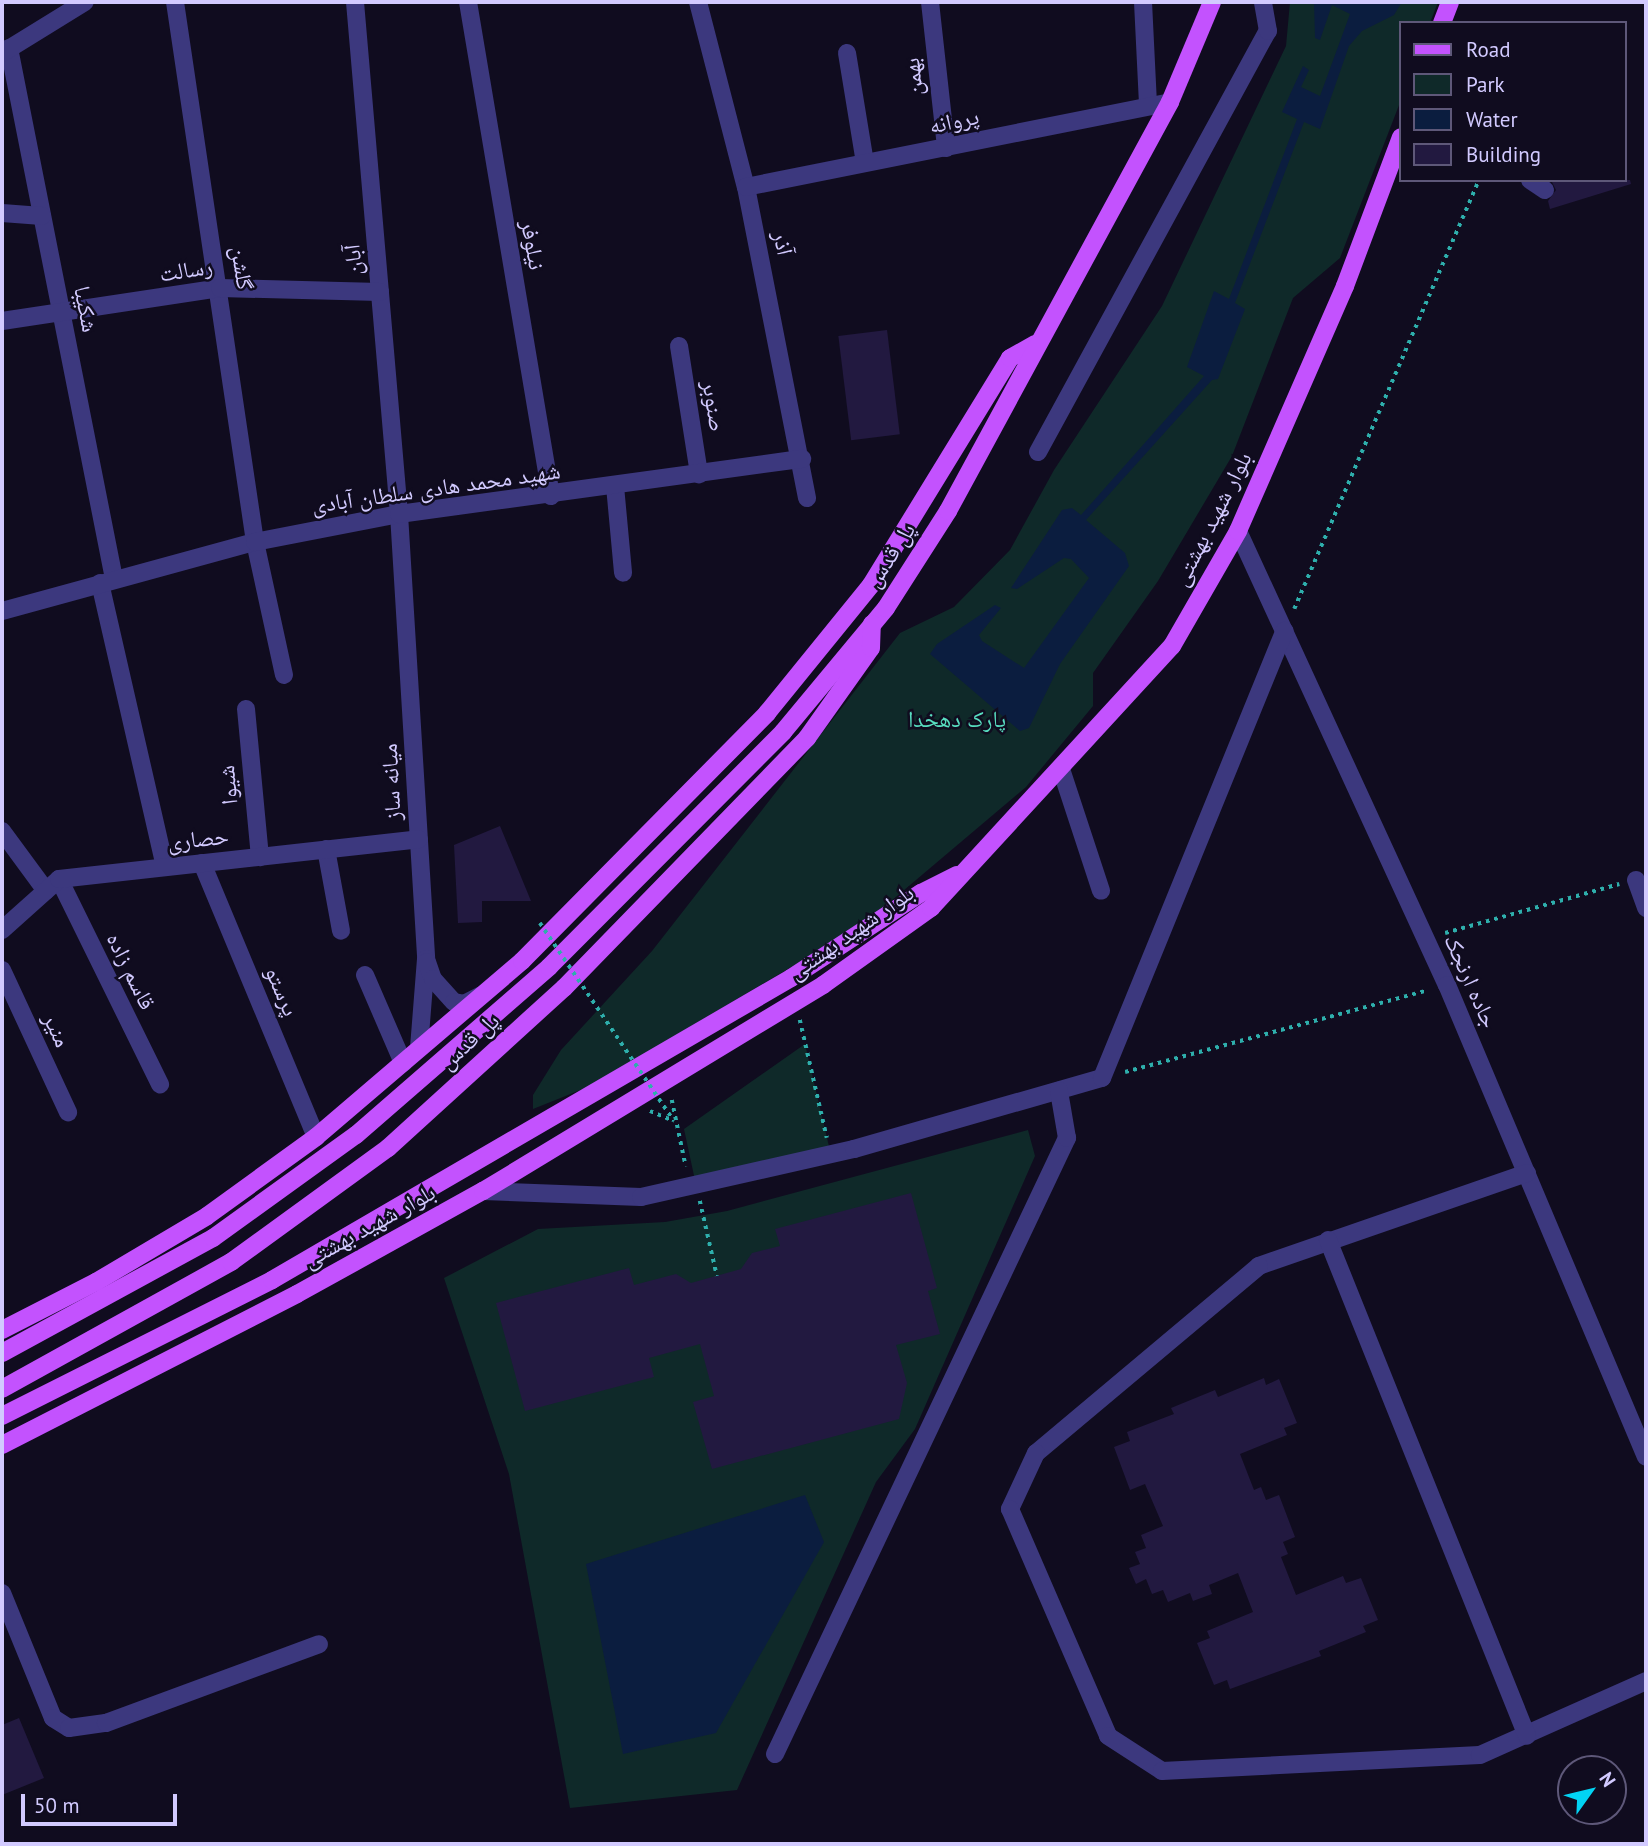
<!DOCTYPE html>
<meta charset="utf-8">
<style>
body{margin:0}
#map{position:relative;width:1648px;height:1846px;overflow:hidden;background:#100c1f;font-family:"PT Sans","Noto Naskh Arabic",sans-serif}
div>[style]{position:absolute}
.green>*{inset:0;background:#0f2929}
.water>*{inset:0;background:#0b1d3f}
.building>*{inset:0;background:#221940;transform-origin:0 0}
.path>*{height:3.5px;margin-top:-1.75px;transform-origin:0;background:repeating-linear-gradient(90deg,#2eafac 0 3.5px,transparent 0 8.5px)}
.minor>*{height:18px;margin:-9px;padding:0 9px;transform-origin:9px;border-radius:9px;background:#3c387e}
.major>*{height:18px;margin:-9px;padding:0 9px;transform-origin:9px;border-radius:9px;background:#c352fe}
.path-bridge>*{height:3.5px;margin-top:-1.75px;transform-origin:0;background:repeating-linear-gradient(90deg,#2eafac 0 3.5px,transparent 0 8.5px)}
span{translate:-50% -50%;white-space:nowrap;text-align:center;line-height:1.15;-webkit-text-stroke:5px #100c1f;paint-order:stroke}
.street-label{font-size:23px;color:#d2caff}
.park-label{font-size:23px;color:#58ddc0}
.frame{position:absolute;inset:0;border:4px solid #d2caff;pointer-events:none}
.legend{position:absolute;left:1399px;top:21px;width:228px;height:161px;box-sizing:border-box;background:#100c1f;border:2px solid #5e5879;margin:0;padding:9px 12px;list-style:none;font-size:21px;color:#d2caff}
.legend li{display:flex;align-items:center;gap:14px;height:35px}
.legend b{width:35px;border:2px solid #5e5879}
.north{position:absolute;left:1557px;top:1755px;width:70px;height:70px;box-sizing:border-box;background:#100c1f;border:2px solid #5e5879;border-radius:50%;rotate:56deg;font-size:19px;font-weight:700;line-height:28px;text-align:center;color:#d2caff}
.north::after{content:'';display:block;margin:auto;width:24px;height:32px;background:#02d3f3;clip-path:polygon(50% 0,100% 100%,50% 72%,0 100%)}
.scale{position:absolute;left:21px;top:1794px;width:156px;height:32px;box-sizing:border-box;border:4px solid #d2caff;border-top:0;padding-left:9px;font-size:21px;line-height:24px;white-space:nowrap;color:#d2caff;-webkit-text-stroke:5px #100c1f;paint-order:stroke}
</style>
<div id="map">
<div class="green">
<div style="clip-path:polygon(1290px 2px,1438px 2px,1430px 23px,1401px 23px,1401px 100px,1340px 258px,1293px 298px,1232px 456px,1158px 581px,1093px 673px,1093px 706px,1026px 787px,864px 924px,588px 1087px,533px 1109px,533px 1095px,561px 1050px,652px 951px,900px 633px,954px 607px,1010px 550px,1054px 470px,1162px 306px,1286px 46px)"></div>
<div style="clip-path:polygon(805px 1044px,831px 1155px,696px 1185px,684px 1129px)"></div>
<div style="clip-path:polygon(1028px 1130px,1035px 1156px,915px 1429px,876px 1482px,737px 1790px,570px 1808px,509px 1474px,444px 1278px,538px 1229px,665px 1222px,727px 1211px)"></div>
</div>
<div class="water">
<div style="clip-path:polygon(1314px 2px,1402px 2px,1394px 15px,1362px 31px,1349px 46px,1320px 129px,1304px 122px,1235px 303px,1245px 309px,1218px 379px,1212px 380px,1086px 520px,1125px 553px,1129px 566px,1060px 664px,1029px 728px,1020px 731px,930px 654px,937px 644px,995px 605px,1001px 608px,979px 635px,982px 641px,1024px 668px,1089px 578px,1071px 559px,1064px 558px,1017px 589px,1011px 588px,1062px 510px,1072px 508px,1081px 515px,1204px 376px,1187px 367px,1214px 291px,1229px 299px,1297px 119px,1282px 112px,1303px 66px,1309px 70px,1301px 87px,1320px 96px,1350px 14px,1332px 5px,1320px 40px,1315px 38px)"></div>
<div style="clip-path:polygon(805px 1495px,824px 1542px,716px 1733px,623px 1754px,586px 1564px)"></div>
</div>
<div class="building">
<div style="clip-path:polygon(1551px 180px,1630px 180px,1631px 184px,1550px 209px,1548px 201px,1556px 190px)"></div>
<div style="left:887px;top:330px;width:105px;height:49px;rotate:83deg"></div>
<div style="clip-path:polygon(500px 826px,531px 901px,482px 901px,482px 922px,458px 923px,454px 845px)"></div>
<div style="clip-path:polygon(911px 1193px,937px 1288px,928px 1291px,940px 1334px,896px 1345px,907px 1383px,899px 1419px,712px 1469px,693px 1402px,714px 1396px,700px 1344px,649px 1358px,654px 1377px,525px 1411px,496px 1303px,629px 1268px,634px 1285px,676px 1274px,691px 1283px,741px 1269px,752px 1253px,780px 1246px,775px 1229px)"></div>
<div style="clip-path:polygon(1264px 1378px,1266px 1385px,1279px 1379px,1297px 1423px,1284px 1428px,1287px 1435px,1240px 1454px,1254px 1490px,1261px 1487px,1266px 1500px,1279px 1495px,1295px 1537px,1283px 1542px,1288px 1554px,1281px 1557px,1296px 1595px,1343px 1576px,1346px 1583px,1361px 1578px,1378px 1620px,1363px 1626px,1366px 1632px,1319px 1651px,1321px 1656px,1230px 1689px,1227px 1680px,1214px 1685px,1197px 1643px,1210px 1638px,1207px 1631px,1253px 1612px,1238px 1573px,1209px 1585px,1212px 1594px,1193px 1601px,1190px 1593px,1168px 1602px,1163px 1590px,1152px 1594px,1146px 1579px,1136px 1584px,1129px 1568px,1140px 1564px,1135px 1552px,1146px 1548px,1141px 1535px,1163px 1526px,1145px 1484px,1130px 1490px,1114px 1447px,1130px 1441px,1127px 1432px,1174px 1414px,1171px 1408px,1215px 1390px,1218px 1397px)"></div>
<div style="clip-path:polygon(19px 1718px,44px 1778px,2px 1795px,2px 1725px)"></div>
</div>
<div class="path">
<div style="left:1294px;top:609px;width:467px;rotate:-66.7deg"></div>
<div style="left:1445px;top:933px;width:181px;rotate:-15.7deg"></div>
<div style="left:800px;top:1020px;width:121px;rotate:77.1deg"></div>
<div style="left:1125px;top:1072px;width:314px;rotate:-15.1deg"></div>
<div style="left:672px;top:1100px;width:68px;rotate:78.2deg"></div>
<div style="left:650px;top:1111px;width:26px;rotate:23deg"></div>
<div style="left:700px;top:1201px;width:77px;rotate:77.2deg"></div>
</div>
<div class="minor">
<div style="left:175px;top:2px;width:546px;rotate:81.57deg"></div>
<div style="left:255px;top:542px;width:136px;rotate:77.7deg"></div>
<div style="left:355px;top:2px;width:514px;rotate:85.09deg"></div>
<div style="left:399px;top:514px;width:446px;rotate:86.5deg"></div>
<div style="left:426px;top:959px;width:89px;rotate:94.5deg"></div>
<div style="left:468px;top:2px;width:501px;rotate:80.46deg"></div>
<div style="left:698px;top:2px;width:191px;rotate:75.5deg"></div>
<div style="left:746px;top:187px;width:317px;rotate:78.9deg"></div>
<div style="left:930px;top:2px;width:147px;rotate:83.7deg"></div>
<div style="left:1143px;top:2px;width:104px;rotate:87.2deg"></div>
<div style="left:9px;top:48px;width:541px;rotate:78.81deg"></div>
<div style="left:2px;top:53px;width:97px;rotate:-31.6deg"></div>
<div style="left:847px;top:53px;width:111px;rotate:80.7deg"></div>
<div style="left:1530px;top:180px;width:18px;rotate:34deg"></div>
<div style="left:746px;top:187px;width:432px;rotate:-11.3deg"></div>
<div style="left:2px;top:213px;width:40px;rotate:4.3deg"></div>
<div style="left:2px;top:321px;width:220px;rotate:-8.6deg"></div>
<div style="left:220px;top:288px;width:160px;rotate:1.4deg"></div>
<div style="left:679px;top:346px;width:130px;rotate:81.1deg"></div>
<div style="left:1038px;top:452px;width:480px;rotate:-61.4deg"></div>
<div style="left:1268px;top:31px;width:29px;rotate:-100deg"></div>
<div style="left:615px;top:486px;width:87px;rotate:84.7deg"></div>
<div style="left:1238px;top:531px;width:500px;rotate:65.3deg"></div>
<div style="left:1447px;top:985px;width:512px;rotate:67.14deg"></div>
<div style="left:100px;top:583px;width:291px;rotate:77.1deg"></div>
<div style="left:2px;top:611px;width:262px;rotate:-15.3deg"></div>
<div style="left:255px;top:542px;width:147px;rotate:-11deg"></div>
<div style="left:399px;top:514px;width:407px;rotate:-7.8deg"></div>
<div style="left:246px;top:709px;width:149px;rotate:84.6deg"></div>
<div style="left:1061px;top:769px;width:128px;rotate:71.8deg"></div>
<div style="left:2px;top:831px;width:74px;rotate:53.7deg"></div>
<div style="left:326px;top:849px;width:83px;rotate:79.6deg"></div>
<div style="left:202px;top:863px;width:297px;rotate:67.4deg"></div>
<div style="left:59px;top:879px;width:229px;rotate:63.8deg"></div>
<div style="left:1636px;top:880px;width:30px;rotate:70deg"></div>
<div style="left:2px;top:930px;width:76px;rotate:-41.8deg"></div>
<div style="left:59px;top:879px;width:362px;rotate:-6.3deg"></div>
<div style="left:427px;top:962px;width:18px;rotate:71deg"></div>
<div style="left:433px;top:979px;width:31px;rotate:48deg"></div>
<div style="left:454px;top:1002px;width:10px;rotate:11deg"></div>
<div style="left:464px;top:1004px;width:18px;rotate:-27deg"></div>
<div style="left:2px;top:970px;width:157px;rotate:65.1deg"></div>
<div style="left:365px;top:975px;width:96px;rotate:66.6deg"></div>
<div style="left:1527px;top:1173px;width:284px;rotate:160.9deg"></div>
<div style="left:1259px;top:1266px;width:291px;rotate:140deg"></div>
<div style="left:1036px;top:1453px;width:62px;rotate:114.9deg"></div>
<div style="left:1010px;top:1509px;width:247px;rotate:66.6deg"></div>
<div style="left:1108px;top:1736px;width:64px;rotate:32.9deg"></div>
<div style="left:1162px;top:1771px;width:318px;rotate:-2.9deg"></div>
<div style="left:1480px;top:1755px;width:182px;rotate:-24deg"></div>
<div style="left:483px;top:1191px;width:158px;rotate:2.2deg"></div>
<div style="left:641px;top:1197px;width:218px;rotate:-12.7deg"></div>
<div style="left:854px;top:1149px;width:258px;rotate:-16deg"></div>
<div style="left:1102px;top:1078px;width:483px;rotate:-67.8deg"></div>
<div style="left:1328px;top:1240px;width:534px;rotate:68.14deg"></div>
<div style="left:2px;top:1593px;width:135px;rotate:67.8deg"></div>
<div style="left:53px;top:1718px;width:19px;rotate:32deg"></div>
<div style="left:69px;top:1728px;width:37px;rotate:-8deg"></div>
<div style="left:106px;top:1723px;width:227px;rotate:-20.3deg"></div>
<div style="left:775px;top:1754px;width:682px;rotate:-64.64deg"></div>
<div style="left:1067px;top:1138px;width:48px;rotate:-99.7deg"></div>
</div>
<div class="major">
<div style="left:1442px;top:23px;width:22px;rotate:-69deg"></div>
<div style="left:2px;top:1330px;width:106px;rotate:-27.1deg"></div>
<div style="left:96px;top:1282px;width:129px;rotate:-30.7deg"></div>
<div style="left:207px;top:1216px;width:135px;rotate:-35.9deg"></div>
<div style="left:316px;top:1137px;width:271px;rotate:-40.5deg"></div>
<div style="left:522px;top:961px;width:349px;rotate:-45.3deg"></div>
<div style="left:767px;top:713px;width:165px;rotate:-50.9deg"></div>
<div style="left:871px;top:585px;width:266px;rotate:-58.5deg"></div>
<div style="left:1010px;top:358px;width:29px;rotate:-29deg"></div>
<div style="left:2px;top:1353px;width:240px;rotate:-28.6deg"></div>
<div style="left:213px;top:1238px;width:176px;rotate:-35.8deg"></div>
<div style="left:356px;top:1135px;width:256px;rotate:-41deg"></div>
<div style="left:549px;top:967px;width:332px;rotate:-45.1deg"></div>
<div style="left:783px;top:732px;width:161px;rotate:-50.3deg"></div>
<div style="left:886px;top:608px;width:115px;rotate:-57.4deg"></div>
<div style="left:948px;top:511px;width:465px;rotate:-61.5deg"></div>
<div style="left:1170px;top:102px;width:108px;rotate:-67.2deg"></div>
<div style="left:2px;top:1389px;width:262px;rotate:-29deg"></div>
<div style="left:231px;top:1262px;width:194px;rotate:-36deg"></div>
<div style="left:388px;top:1148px;width:238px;rotate:-42.3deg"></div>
<div style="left:564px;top:988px;width:349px;rotate:-45.8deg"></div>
<div style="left:807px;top:738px;width:110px;rotate:-54.6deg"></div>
<div style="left:871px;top:648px;width:24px;rotate:-88deg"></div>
<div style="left:2px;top:1416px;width:302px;rotate:-26.7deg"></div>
<div style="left:272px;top:1280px;width:600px;rotate:-30.19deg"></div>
<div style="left:791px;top:978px;width:155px;rotate:-33.2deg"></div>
<div style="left:921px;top:893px;width:40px;rotate:-26.6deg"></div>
<div style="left:2px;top:1445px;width:331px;rotate:-27.1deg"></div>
<div style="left:297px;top:1294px;width:213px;rotate:-29deg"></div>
<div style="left:483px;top:1191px;width:398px;rotate:-31.2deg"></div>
<div style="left:823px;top:985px;width:133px;rotate:-35.5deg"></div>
<div style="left:931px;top:908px;width:356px;rotate:-47.4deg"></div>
<div style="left:1172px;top:646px;width:133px;rotate:-60.1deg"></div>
<div style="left:1238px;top:531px;width:267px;rotate:-66.4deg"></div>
<div style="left:1345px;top:286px;width:159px;rotate:-69.4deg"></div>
</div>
<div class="path-bridge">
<div style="left:540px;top:923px;width:239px;rotate:55.9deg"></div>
</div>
<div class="street-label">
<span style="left:913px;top:77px;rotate:-96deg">بهمن</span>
<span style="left:954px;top:121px;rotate:-12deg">پروانه</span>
<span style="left:783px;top:243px;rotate:78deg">آذر</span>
<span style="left:533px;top:245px;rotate:80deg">نیلوفر</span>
<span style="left:353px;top:260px;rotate:-95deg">آبان</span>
<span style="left:242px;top:268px;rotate:81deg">گلشن</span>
<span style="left:186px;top:270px;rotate:-9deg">رسالت</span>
<span style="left:86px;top:309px;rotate:79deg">شکیبا</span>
<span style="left:714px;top:406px;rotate:81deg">صنوبر</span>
<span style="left:436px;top:488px;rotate:-8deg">شهید محمد هادی سلطان آبادی</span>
<span style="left:1212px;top:519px;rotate:-63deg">بلوار شهید بهشتی</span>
<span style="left:890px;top:555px;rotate:-57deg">پل قدس</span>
<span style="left:391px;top:782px;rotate:-93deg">میانه ساز</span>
<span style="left:228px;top:785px;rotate:-95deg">شیوا</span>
<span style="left:198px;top:839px;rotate:-6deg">حصاری</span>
<span style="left:851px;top:932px;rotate:-35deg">بلوار شهید بهشتی</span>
<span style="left:131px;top:971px;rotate:64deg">قاسم زاده</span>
<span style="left:1471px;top:981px;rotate:66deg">جاده ارنجک</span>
<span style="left:282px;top:991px;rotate:67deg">پرستو</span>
<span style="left:57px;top:1030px;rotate:65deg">منیر</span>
<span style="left:469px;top:1041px;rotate:-42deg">پل قدس</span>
<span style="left:369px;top:1226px;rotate:-29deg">بلوار شهید بهشتی</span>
</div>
<div class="park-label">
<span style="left:957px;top:719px">پارک دهخدا</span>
</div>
<div class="frame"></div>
<ul class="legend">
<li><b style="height:9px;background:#c352fe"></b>Road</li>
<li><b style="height:19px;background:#0f2929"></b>Park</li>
<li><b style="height:19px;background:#0b1d3f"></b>Water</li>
<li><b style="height:19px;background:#221940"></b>Building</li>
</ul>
<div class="north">N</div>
<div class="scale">50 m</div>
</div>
